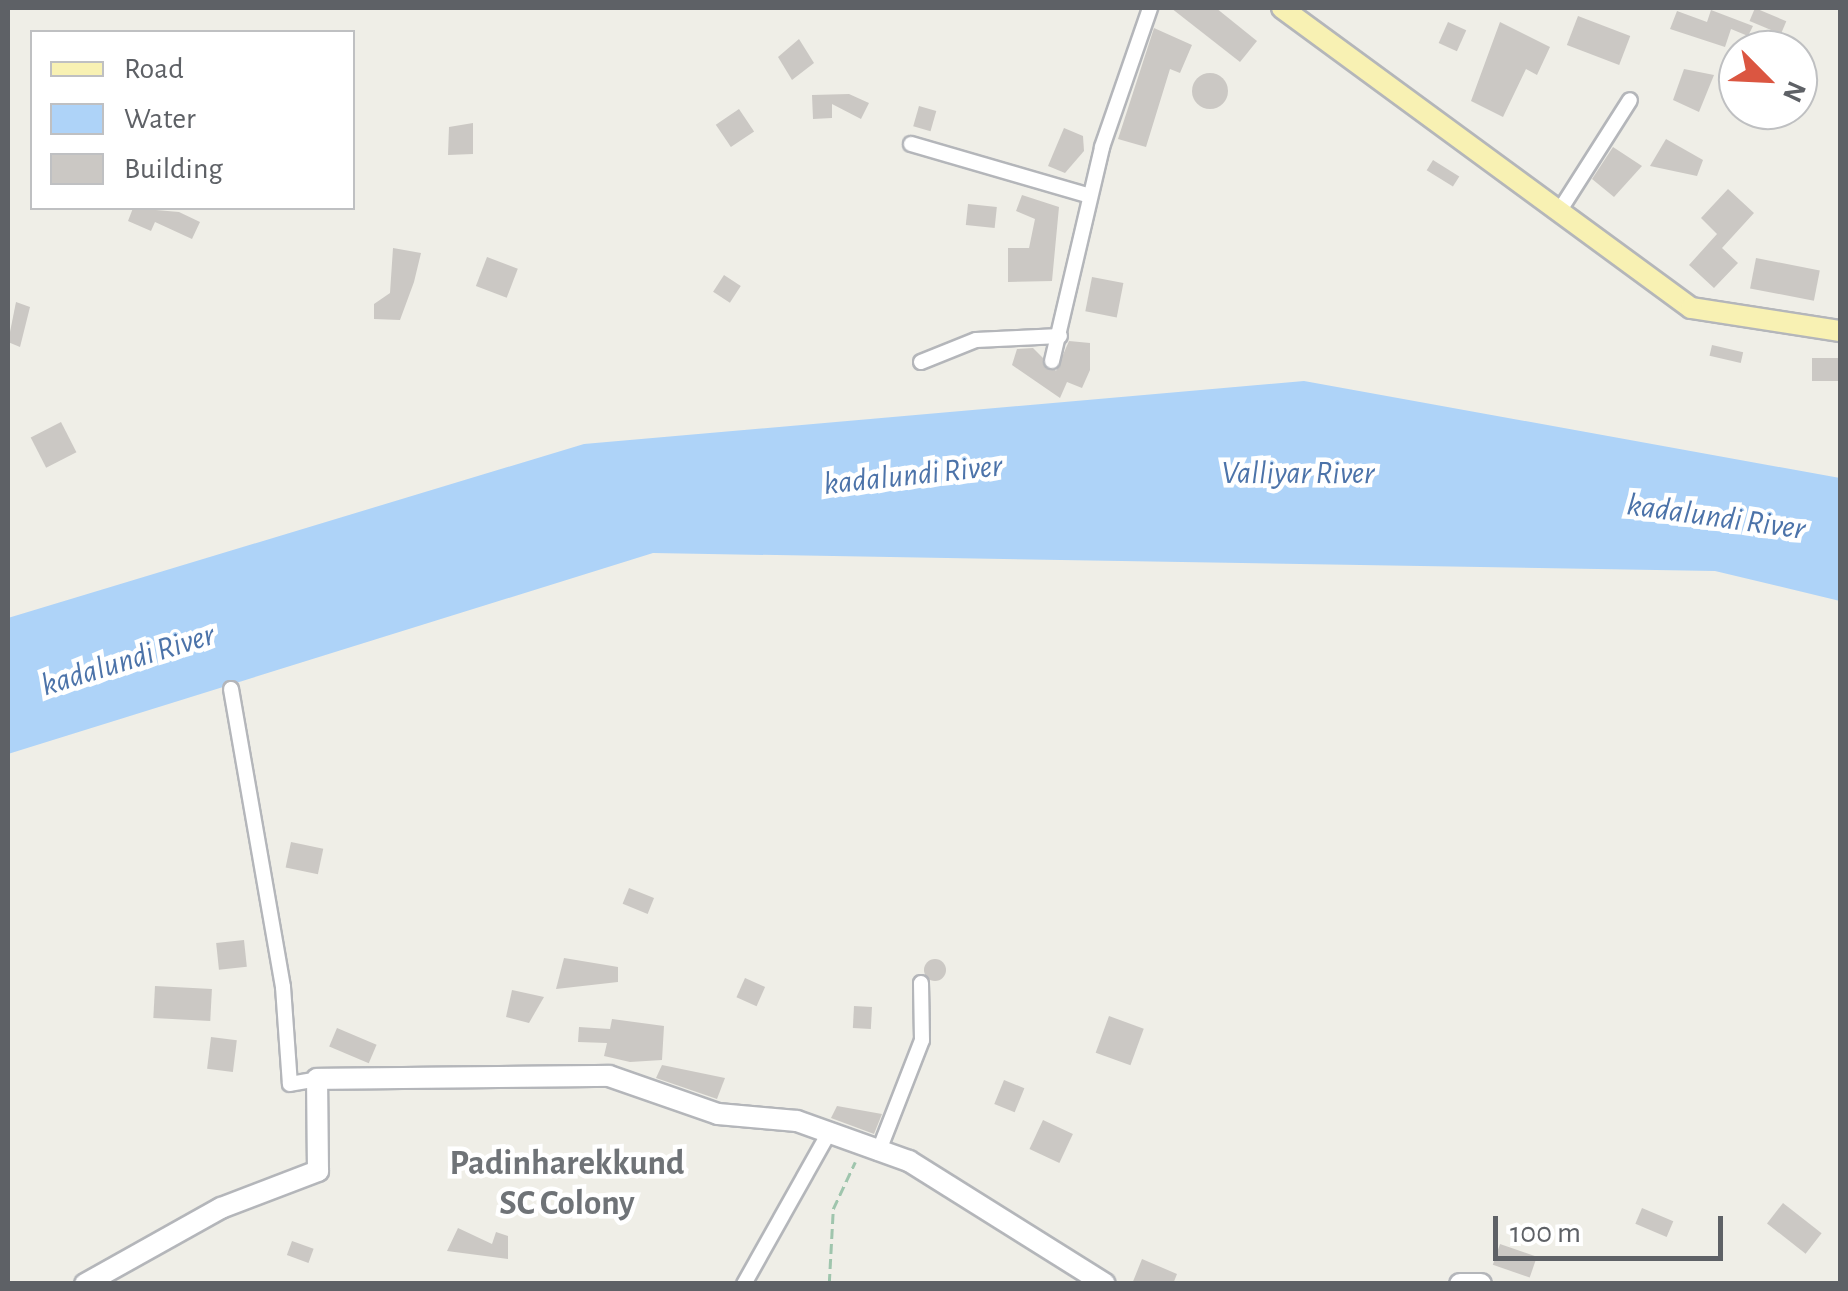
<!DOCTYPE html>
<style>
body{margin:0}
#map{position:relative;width:1848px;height:1291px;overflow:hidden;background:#efeee7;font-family:"Alegreya Sans",sans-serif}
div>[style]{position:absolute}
.water>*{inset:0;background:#aed3f8}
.building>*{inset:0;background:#cbc8c4;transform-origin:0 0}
.round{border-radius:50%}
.path>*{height:2.5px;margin-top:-1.25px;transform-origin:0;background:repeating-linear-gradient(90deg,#9fc5ad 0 10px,transparent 0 15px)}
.roads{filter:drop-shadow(2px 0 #b4b6ba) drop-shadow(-2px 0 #b4b6ba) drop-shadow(0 2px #b4b6ba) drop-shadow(0 -2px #b4b6ba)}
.minor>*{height:14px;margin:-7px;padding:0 7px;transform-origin:7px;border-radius:7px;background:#fff}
.secondary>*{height:20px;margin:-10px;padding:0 10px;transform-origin:10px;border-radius:10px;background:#fff}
.primary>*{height:20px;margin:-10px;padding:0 10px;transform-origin:10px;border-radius:10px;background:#f8f1b3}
span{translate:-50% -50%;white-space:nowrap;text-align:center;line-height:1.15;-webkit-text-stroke:9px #fff;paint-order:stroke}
.water-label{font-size:32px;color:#4c73a9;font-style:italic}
.quarter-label{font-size:35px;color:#6f7377;font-weight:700}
.frame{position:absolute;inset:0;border:10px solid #5e6166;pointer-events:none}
.legend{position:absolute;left:30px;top:30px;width:325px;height:180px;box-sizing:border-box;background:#fff;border:2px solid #bfc0c2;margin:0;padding:12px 18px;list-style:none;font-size:30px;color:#5e6166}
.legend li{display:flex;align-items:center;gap:20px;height:50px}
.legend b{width:50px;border:2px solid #bfc0c2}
.north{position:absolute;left:1718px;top:30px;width:100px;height:100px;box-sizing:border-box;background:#fff;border:2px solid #bfc0c2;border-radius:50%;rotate:114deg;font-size:28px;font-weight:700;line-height:40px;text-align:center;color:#5e6166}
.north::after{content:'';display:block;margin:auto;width:35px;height:45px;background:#db5641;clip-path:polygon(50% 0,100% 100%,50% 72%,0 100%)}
.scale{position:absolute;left:1493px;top:1216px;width:230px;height:45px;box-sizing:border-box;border:5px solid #5e6166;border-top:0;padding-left:12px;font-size:30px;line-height:35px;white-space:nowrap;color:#5e6166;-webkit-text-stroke:8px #fff;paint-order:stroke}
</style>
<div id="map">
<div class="water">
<div style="clip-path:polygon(1304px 381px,1840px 478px,1840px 601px,1715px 571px,653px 553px,8px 754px,8px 618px,584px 444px)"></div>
</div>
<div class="building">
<div style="clip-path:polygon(1171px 8px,1216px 8px,1257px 41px,1240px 62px)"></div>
<div style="left:1755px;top:8px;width:34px;height:14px;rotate:23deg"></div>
<div style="clip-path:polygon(1711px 10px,1753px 26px,1748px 36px,1731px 29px,1725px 47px,1670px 29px,1677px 11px,1707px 22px)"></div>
<div style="left:1578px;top:16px;width:56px;height:31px;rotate:21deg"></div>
<div style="left:1448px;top:22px;width:20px;height:23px;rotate:24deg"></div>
<div style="clip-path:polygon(1500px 22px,1550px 47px,1537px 75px,1526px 69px,1503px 117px,1471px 101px)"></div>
<div style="clip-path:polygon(1154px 28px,1192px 45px,1180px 73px,1170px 69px,1146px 147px,1118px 139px)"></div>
<div style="clip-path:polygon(799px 39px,814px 63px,792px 80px,778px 57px)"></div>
<div style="clip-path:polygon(1684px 69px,1714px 75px,1699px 112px,1673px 100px)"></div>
<div class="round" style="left:1192px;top:73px;width:36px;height:36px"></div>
<div style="clip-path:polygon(849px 94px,869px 103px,861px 119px,832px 104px,832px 118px,813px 119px,812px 95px)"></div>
<div style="left:919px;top:106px;width:18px;height:21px;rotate:16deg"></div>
<div style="left:739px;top:109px;width:27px;height:28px;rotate:56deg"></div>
<div style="clip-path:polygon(473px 123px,473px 154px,448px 155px,449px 127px)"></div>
<div style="clip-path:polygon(1064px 128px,1083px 136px,1084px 151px,1065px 173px,1048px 166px)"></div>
<div style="clip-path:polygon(1666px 139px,1703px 160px,1697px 176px,1650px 166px)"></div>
<div style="clip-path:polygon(1613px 147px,1642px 166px,1614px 197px,1592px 179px)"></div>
<div style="left:1433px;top:160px;width:31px;height:12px;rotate:32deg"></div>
<div style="clip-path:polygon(1728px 189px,1754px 213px,1722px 248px,1738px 263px,1714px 288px,1689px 265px,1717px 234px,1701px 218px)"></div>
<div style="clip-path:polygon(1022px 195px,1059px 207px,1052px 281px,1008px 282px,1008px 248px,1029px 248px,1035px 219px,1016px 211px)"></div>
<div style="left:968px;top:204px;width:29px;height:21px;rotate:6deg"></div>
<div style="clip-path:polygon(133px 208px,179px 212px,200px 222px,192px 239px,155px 222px,151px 231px,128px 221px)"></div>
<div style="clip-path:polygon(393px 248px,421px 253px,414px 282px,400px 320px,374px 319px,374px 304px,390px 293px)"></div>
<div style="left:487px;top:257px;width:33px;height:31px;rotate:21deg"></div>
<div style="left:1756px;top:258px;width:65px;height:31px;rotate:11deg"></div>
<div style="left:724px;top:275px;width:20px;height:20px;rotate:33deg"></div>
<div style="left:1092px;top:277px;width:32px;height:35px;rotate:11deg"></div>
<div style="clip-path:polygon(16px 302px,30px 307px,20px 347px,8px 342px)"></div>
<div style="clip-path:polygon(1069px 341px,1090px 343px,1090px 370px,1082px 388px,1067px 382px,1060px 398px,1012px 365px,1017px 349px,1033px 348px,1056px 371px)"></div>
<div style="left:1712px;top:345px;width:32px;height:11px;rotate:13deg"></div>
<div style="left:1840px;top:358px;width:23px;height:28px;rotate:90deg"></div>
<div style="left:61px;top:422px;width:34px;height:34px;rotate:63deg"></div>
<div style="left:291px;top:842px;width:33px;height:26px;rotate:12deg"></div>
<div style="left:629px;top:888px;width:27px;height:17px;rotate:22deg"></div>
<div style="left:244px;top:940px;width:27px;height:28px;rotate:84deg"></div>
<div style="clip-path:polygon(564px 958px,618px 967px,618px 982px,556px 989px)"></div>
<div class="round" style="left:924px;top:959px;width:22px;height:22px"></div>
<div style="left:745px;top:978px;width:22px;height:21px;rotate:24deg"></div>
<div style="left:155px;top:986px;width:57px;height:32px;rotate:3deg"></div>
<div style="clip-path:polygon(512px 990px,544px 997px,529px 1023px,506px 1017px)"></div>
<div style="left:854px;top:1006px;width:18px;height:22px;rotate:3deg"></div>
<div style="left:1109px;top:1016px;width:37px;height:39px;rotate:20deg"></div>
<div style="clip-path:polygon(612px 1019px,664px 1026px,662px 1060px,630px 1062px,604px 1056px,607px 1043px,578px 1042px,579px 1027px,610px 1029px)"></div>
<div style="left:337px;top:1028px;width:43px;height:20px;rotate:23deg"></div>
<div style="left:211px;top:1037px;width:26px;height:32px;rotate:7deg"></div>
<div style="clip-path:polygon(662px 1065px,725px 1078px,717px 1099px,656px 1078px)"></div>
<div style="left:1004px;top:1080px;width:22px;height:26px;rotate:22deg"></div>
<div style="clip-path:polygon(837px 1106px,882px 1114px,874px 1134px,831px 1118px)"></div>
<div style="left:1043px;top:1120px;width:33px;height:32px;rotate:25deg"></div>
<div style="left:1783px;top:1203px;width:49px;height:26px;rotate:38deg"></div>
<div style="left:1642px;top:1208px;width:34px;height:17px;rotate:23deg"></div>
<div style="clip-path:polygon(458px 1228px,492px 1244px,496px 1232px,508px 1236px,508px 1259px,447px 1251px)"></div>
<div style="left:292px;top:1241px;width:23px;height:15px;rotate:20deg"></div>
<div style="left:1500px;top:1244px;width:39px;height:22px;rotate:19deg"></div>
<div style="clip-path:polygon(1142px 1259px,1177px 1274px,1173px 1284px,1132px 1284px)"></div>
</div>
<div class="path">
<div style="left:829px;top:1284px;width:75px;rotate:-86.9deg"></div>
<div style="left:833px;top:1209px;width:52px;rotate:-64.9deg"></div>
</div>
<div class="roads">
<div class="minor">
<div style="left:911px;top:144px;width:186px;rotate:16.2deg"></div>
<div style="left:1560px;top:210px;width:130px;rotate:-57.5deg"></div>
<div style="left:1052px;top:361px;width:220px;rotate:-76.8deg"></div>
<div style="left:1102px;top:147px;width:147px;rotate:-70.9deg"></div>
<div style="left:921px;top:362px;width:59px;rotate:-21.8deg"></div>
<div style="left:976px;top:340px;width:84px;rotate:-2.7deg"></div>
<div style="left:231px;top:689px;width:303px;rotate:80.1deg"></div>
<div style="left:283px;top:987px;width:97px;rotate:85.9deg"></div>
<div style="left:290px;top:1084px;width:27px;rotate:-10deg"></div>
<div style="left:878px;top:1153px;width:121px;rotate:-68.7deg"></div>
<div style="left:922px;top:1040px;width:57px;rotate:-91deg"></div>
<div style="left:744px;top:1284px;width:176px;rotate:-60.7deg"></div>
</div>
<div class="secondary">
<div style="left:85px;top:1284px;width:156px;rotate:-29.2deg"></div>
<div style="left:221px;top:1208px;width:104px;rotate:-20.9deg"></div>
<div style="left:318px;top:1171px;width:92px;rotate:-90.6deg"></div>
<div style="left:317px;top:1079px;width:292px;rotate:-0.6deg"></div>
<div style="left:609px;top:1076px;width:115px;rotate:19.2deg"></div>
<div style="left:718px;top:1114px;width:79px;rotate:5.1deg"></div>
<div style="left:797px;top:1121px;width:119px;rotate:19.7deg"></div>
<div style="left:909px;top:1161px;width:231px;rotate:32.1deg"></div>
<div style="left:1460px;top:1284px;width:21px"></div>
</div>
<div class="primary">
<div style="left:1282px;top:8px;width:507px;rotate:36.26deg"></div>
<div style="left:1691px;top:308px;width:151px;rotate:8.8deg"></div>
</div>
</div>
<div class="water-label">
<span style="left:1298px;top:473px">Valliyar River</span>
<span style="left:913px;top:475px;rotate:-6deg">kadalundi River</span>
<span style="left:1716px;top:517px;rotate:8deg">kadalundi River</span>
<span style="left:128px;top:660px;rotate:-17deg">kadalundi River</span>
</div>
<div class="quarter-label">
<span style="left:567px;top:1184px">Padinharekkund<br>SC Colony</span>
</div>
<div class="frame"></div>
<ul class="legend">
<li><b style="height:12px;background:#f8f1b3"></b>Road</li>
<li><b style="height:28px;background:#aed3f8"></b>Water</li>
<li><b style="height:28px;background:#cbc8c4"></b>Building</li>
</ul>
<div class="north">N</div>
<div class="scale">100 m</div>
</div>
